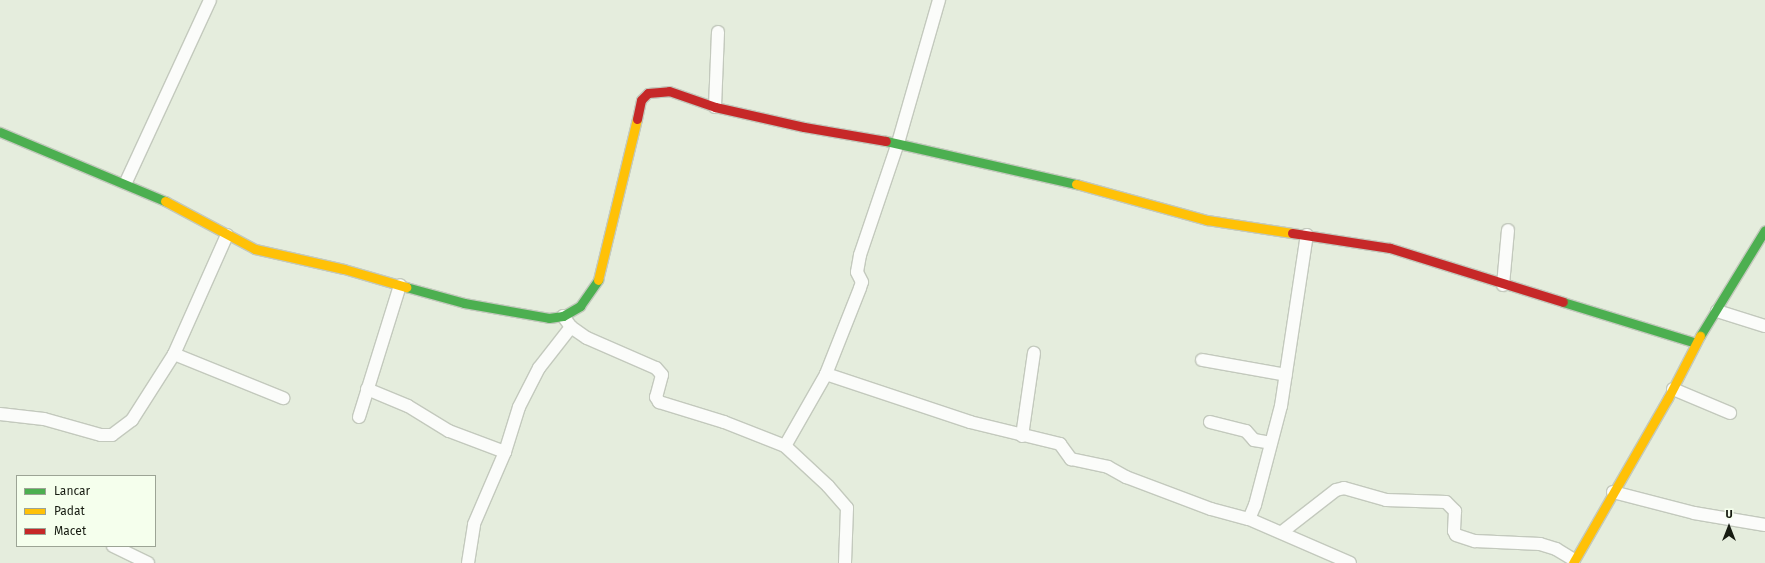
<!DOCTYPE html>
<style>
body{margin:0}
#map{position:relative;width:1765px;height:563px;overflow:hidden;background:#e5eddd;font-family:"Fira Sans",sans-serif}
div>[style]{position:absolute}
.roads{filter:drop-shadow(1px 0 #c3c9bd) drop-shadow(-1px 0 #c3c9bd) drop-shadow(0 1px #c3c9bd) drop-shadow(0 -1px #c3c9bd)}
.street>*{height:12px;margin:-6px;padding:0 6px;transform-origin:6px;border-radius:6px;background:#fbfcfa}
.fast>*{height:9px;margin:-4.5px;padding:0 4.5px;transform-origin:4.5px;border-radius:4.5px;background:#4caf50}
.slow>*{height:9px;margin:-4.5px;padding:0 4.5px;transform-origin:4.5px;border-radius:4.5px;background:#ffc107}
.jam>*{height:9px;margin:-4.5px;padding:0 4.5px;transform-origin:4.5px;border-radius:4.5px;background:#c62828}
span{translate:-50% -50%;white-space:nowrap;text-align:center;line-height:1.15;-webkit-text-stroke:4px #f5ffed;paint-order:stroke}
.legend{position:absolute;left:16px;top:475px;width:140px;height:72px;box-sizing:border-box;background:#f5ffed;border:1px solid #9ca495;margin:0;padding:5px 7px;list-style:none;font-size:12px;color:#161b11}
.legend li{display:flex;align-items:center;gap:8px;height:20px}
.legend b{width:20px;border:1px solid #9ca495}
.north{position:absolute;left:1709px;top:507px;width:40px;height:40px;-webkit-text-stroke:3px #f5ffed;paint-order:stroke;rotate:0deg;font-size:11px;font-weight:700;line-height:16px;text-align:center;color:#161b11}
.north::after{content:'';display:block;margin:auto;width:14px;height:18px;background:#161b11;clip-path:polygon(50% 0,100% 100%,50% 72%,0 100%)}
</style>
<div id="map">
<div class="roads">
<div class="street">
<div style="left:715px;top:107px;width:75px;rotate:-87.7deg"></div>
<div style="left:126px;top:182px;width:200px;rotate:-65.2deg"></div>
<div style="left:227px;top:235px;width:130px;rotate:114deg"></div>
<div style="left:174px;top:354px;width:118px;rotate:22deg"></div>
<div style="left:1503px;top:285px;width:55px;rotate:-84.8deg"></div>
<div style="left:1717px;top:311px;width:50px;rotate:17.4deg"></div>
<div style="left:563px;top:316px;width:14px;rotate:54deg"></div>
<div style="left:571px;top:327px;width:19px;rotate:35deg"></div>
<div style="left:587px;top:338px;width:75px;rotate:23.5deg"></div>
<div style="left:656px;top:368px;width:9px;rotate:49deg"></div>
<div style="left:662px;top:375px;width:23px;rotate:105deg"></div>
<div style="left:656px;top:397px;width:6px;rotate:59deg"></div>
<div style="left:659px;top:402px;width:68px;rotate:17.1deg"></div>
<div style="left:724px;top:422px;width:66px;rotate:21.5deg"></div>
<div style="left:785px;top:446px;width:59px;rotate:42.9deg"></div>
<div style="left:828px;top:486px;width:29px;rotate:49deg"></div>
<div style="left:847px;top:508px;width:55px;rotate:92.1deg"></div>
<div style="left:1202px;top:360px;width:85px;rotate:10.1deg"></div>
<div style="left:826px;top:374px;width:152px;rotate:18.4deg"></div>
<div style="left:970px;top:422px;width:93px;rotate:13.7deg"></div>
<div style="left:1060px;top:444px;width:19px;rotate:54deg"></div>
<div style="left:1071px;top:459px;width:38px;rotate:12deg"></div>
<div style="left:1108px;top:467px;width:21px;rotate:29deg"></div>
<div style="left:1126px;top:477px;width:91px;rotate:20.6deg"></div>
<div style="left:1211px;top:509px;width:39px;rotate:15deg"></div>
<div style="left:1249px;top:519px;width:15px;rotate:-67deg"></div>
<div style="left:1255px;top:505px;width:102px;rotate:-75.3deg"></div>
<div style="left:1281px;top:406px;width:173px;rotate:-81.4deg"></div>
<div style="left:367px;top:389px;width:44px;rotate:22.5deg"></div>
<div style="left:408px;top:406px;width:48px;rotate:31.4deg"></div>
<div style="left:449px;top:431px;width:60px;rotate:20.6deg"></div>
<div style="left:1673px;top:389px;width:62px;rotate:22.8deg"></div>
<div style="left:0;top:414px;width:44px;rotate:6.5deg"></div>
<div style="left:44px;top:419px;width:59px;rotate:15.7deg"></div>
<div style="left:101px;top:435px;width:11px"></div>
<div style="left:112px;top:435px;width:25px;rotate:-37deg"></div>
<div style="left:132px;top:420px;width:78px;rotate:-57.5deg"></div>
<div style="left:359px;top:417px;width:138px;rotate:-72.7deg"></div>
<div style="left:1210px;top:422px;width:37px;rotate:14deg"></div>
<div style="left:1246px;top:431px;width:12px;rotate:48deg"></div>
<div style="left:1254px;top:440px;width:17px;rotate:10deg"></div>
<div style="left:1022px;top:436px;width:84px;rotate:-81.8deg"></div>
<div style="left:785px;top:446px;width:83px;rotate:-60.3deg"></div>
<div style="left:826px;top:374px;width:92px;rotate:-68.4deg"></div>
<div style="left:860px;top:288px;width:6px;rotate:-72deg"></div>
<div style="left:862px;top:282px;width:11px;rotate:-117deg"></div>
<div style="left:857px;top:272px;width:17px;rotate:-80deg"></div>
<div style="left:860px;top:255px;width:118px;rotate:-71.3deg"></div>
<div style="left:898px;top:143px;width:149px;rotate:-74deg"></div>
<div style="left:1613px;top:492px;width:84px;rotate:14.5deg"></div>
<div style="left:1694px;top:513px;width:72px;rotate:9.6deg"></div>
<div style="left:1249px;top:519px;width:110px;rotate:23.5deg"></div>
<div style="left:1282px;top:532px;width:68px;rotate:-37.9deg"></div>
<div style="left:1336px;top:490px;width:8px;rotate:-14deg"></div>
<div style="left:1344px;top:488px;width:44px;rotate:15.9deg"></div>
<div style="left:1386px;top:500px;width:60px;rotate:1.9deg"></div>
<div style="left:1446px;top:502px;width:13px;rotate:45deg"></div>
<div style="left:1455px;top:511px;width:20px;rotate:93deg"></div>
<div style="left:1454px;top:531px;width:4px;rotate:63deg"></div>
<div style="left:1456px;top:535px;width:20px;rotate:18deg"></div>
<div style="left:1475px;top:541px;width:65px;rotate:2.6deg"></div>
<div style="left:1540px;top:544px;width:17px;rotate:17deg"></div>
<div style="left:1556px;top:549px;width:21px;rotate:31deg"></div>
<div style="left:113px;top:546px;width:39px;rotate:26deg"></div>
<div style="left:468px;top:563px;width:39px;rotate:-81deg"></div>
<div style="left:474px;top:524px;width:78px;rotate:-66.7deg"></div>
<div style="left:505px;top:452px;width:47px;rotate:-72.7deg"></div>
<div style="left:519px;top:407px;width:44px;rotate:-62.9deg"></div>
<div style="left:539px;top:368px;width:52px;rotate:-52deg"></div>
</div>
<div class="fast">
<div style="left:0;top:132px;width:179px;rotate:22.7deg"></div>
<div style="left:886px;top:141px;width:195px;rotate:12.8deg"></div>
<div style="left:406px;top:287px;width:60px;rotate:15.4deg"></div>
<div style="left:464px;top:303px;width:86px;rotate:10deg"></div>
<div style="left:549px;top:318px;width:14px;rotate:-8deg"></div>
<div style="left:563px;top:316px;width:20px;rotate:-30deg"></div>
<div style="left:580px;top:306px;width:32px;rotate:-55deg"></div>
<div style="left:1563px;top:302px;width:139px;rotate:17.1deg"></div>
<div style="left:1700px;top:336px;width:124px;rotate:-58.5deg"></div>
</div>
<div class="slow">
<div style="left:1076px;top:184px;width:136px;rotate:15.4deg"></div>
<div style="left:1207px;top:220px;width:86px;rotate:8.7deg"></div>
<div style="left:165px;top:201px;width:102px;rotate:28.1deg"></div>
<div style="left:255px;top:249px;width:91px;rotate:12.7deg"></div>
<div style="left:344px;top:269px;width:65px;rotate:16.2deg"></div>
<div style="left:598px;top:280px;width:166px;rotate:-76.4deg"></div>
<div style="left:1573px;top:563px;width:190px;rotate:-60.1deg"></div>
<div style="left:1668px;top:398px;width:70px;rotate:-62.7deg"></div>
</div>
<div class="jam">
<div style="left:637px;top:119px;width:19px;rotate:-78deg"></div>
<div style="left:641px;top:100px;width:10px;rotate:-45deg"></div>
<div style="left:648px;top:93px;width:21px;rotate:-5deg"></div>
<div style="left:669px;top:91px;width:49px;rotate:19.2deg"></div>
<div style="left:715px;top:107px;width:91px;rotate:12.7deg"></div>
<div style="left:804px;top:127px;width:83px;rotate:9.7deg"></div>
<div style="left:1292px;top:233px;width:99px;rotate:8.7deg"></div>
<div style="left:1390px;top:248px;width:181px;rotate:17.3deg"></div>
</div>
</div>
<ul class="legend">
<li><b style="height:5px;background:#4caf50"></b>Lancar</li>
<li><b style="height:5px;background:#ffc107"></b>Padat</li>
<li><b style="height:5px;background:#c62828"></b>Macet</li>
</ul>
<div class="north">U</div>
</div>
